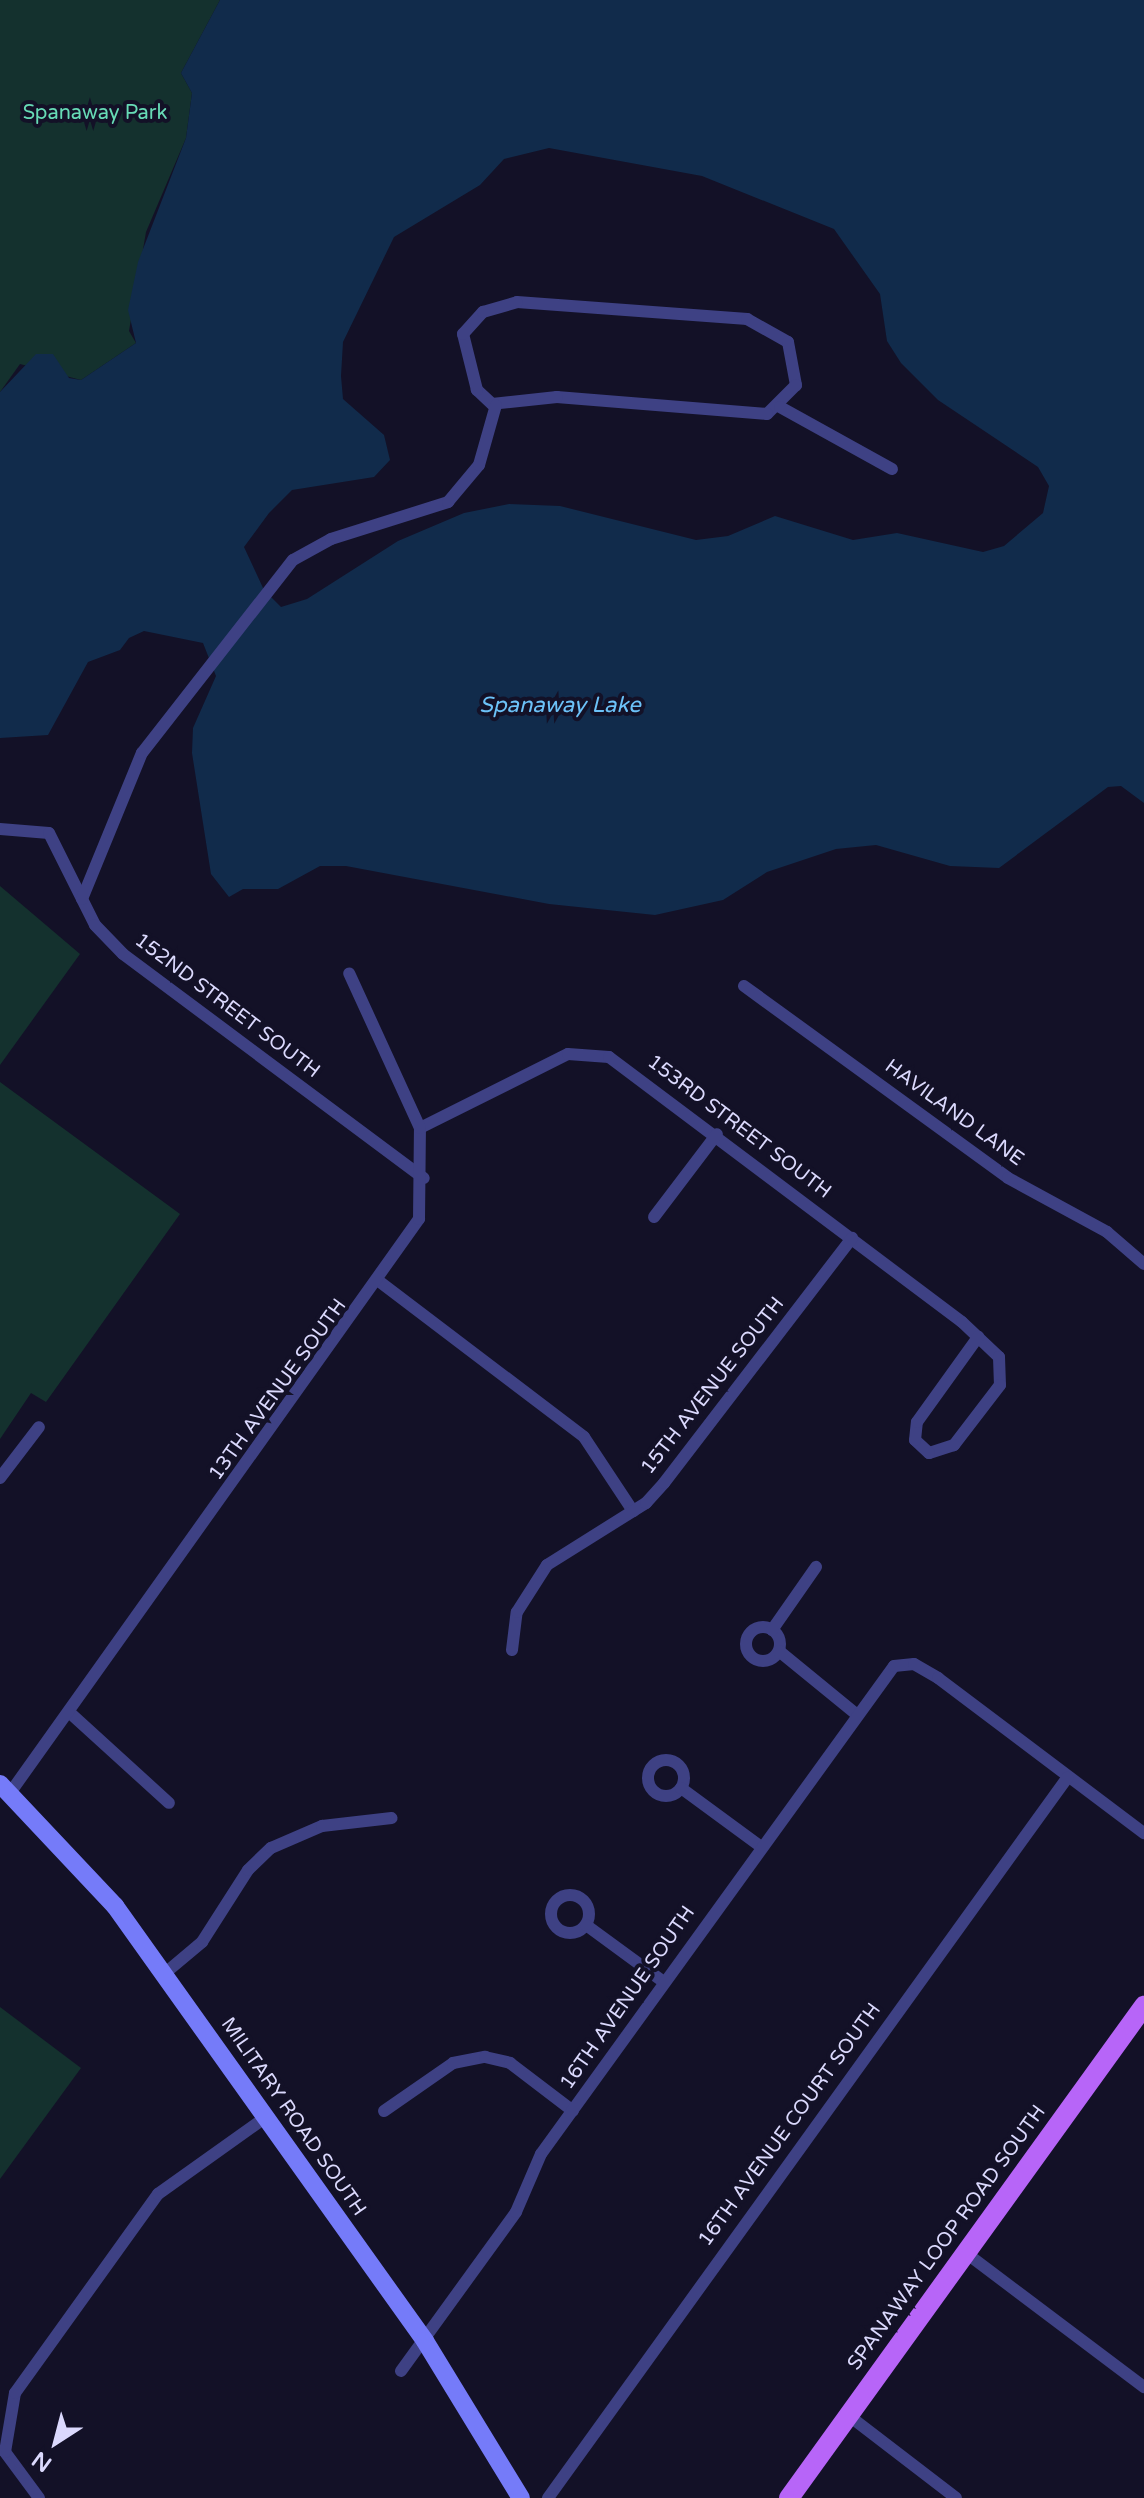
<!DOCTYPE html>
<style>
body{margin:0}
#map{position:relative;width:1144px;height:2498px;overflow:hidden;background:#131127;font-family:"Varela Round",sans-serif}
div>[style]{position:absolute}
.green>*{inset:0;background:#14312e}
.water>*{inset:0;background:#112b4b}
.street>*{height:12px;margin:-6px;padding:0 6px;transform-origin:6px;border-radius:6px;background:#3e4184}
.street>.ring{margin:-6px;padding:0;box-sizing:content-box;background:none;border:12px solid #3e4184;border-radius:50%}
.secondary>*{height:18px;margin:-9px;padding:0 9px;transform-origin:9px;border-radius:9px;background:#757bf9}
.primary>*{height:20px;margin:-10px;padding:0 10px;transform-origin:10px;border-radius:10px;background:#b765f8}
span{translate:-50% -50%;white-space:nowrap;text-align:center;line-height:1.15;-webkit-text-stroke:8px #131127;paint-order:stroke}
.park-label{font-size:20px;color:#67dbb6}
.street-label{font-size:20px;color:#dbd9fd}
.water-label{font-size:22px;color:#6cc2f8;font-style:italic}
.north{position:absolute;left:16px;top:2402px;width:80px;height:80px;-webkit-text-stroke:6px #131127;paint-order:stroke;rotate:216deg;font-size:22px;font-weight:700;line-height:32px;text-align:center;color:#dbd9fd}
.north::after{content:'';display:block;margin:auto;width:28px;height:36px;background:#dbd9fd;clip-path:polygon(50% 0,100% 100%,50% 72%,0 100%)}
</style>
<div id="map">
<div class="green">
<div style="clip-path:polygon(0 0,220px 0,181px 73px,192px 93px,186px 138px,146px 232px,129px 331px,136px 343px,81px 380px,20px 364px,0 392px)"></div>
<div style="clip-path:polygon(0 886px,80px 954px,0 1065px)"></div>
<div style="clip-path:polygon(0 1082px,180px 1214px,46px 1402px,31px 1393px,0 1439px)"></div>
<div style="clip-path:polygon(0 2007px,81px 2068px,0 2179px)"></div>
</div>
<div class="water">
<div style="clip-path:polygon(evenodd,220px 0,1144px 0,1144px 803px,1121px 786px,1108px 787px,999px 868px,950px 866px,876px 845px,836px 849px,767px 872px,723px 900px,655px 915px,549px 904px,346px 866px,320px 866px,278px 889px,243px 889px,229px 897px,211px 874px,192px 753px,193px 728px,216px 676px,203px 643px,144px 631px,129px 638px,120px 650px,88px 662px,48px 735px,0 738px,0 392px,36px 354px,53px 354px,69px 378px,81px 380px,136px 343px,128px 310px,138px 262px,186px 138px,192px 93px,181px 73px,220px 0,549px 148px,702px 176px,834px 229px,880px 294px,887px 341px,901px 363px,938px 400px,1038px 467px,1049px 486px,1043px 513px,1004px 546px,983px 552px,897px 533px,853px 540px,775px 516px,728px 536px,696px 540px,560px 506px,509px 504px,464px 513px,398px 541px,307px 599px,281px 607px,264px 590px,244px 547px,269px 513px,292px 490px,374px 477px,390px 460px,384px 435px,343px 399px,341px 376px,343px 342px,394px 237px,480px 185px,504px 159px,549px 148px)"></div>
</div>
<div class="street">
<div style="left:517px;top:302px;width:231px;rotate:4.2deg"></div>
<div style="left:747px;top:319px;width:47px;rotate:29.3deg"></div>
<div style="left:788px;top:342px;width:44px;rotate:79.5deg"></div>
<div style="left:796px;top:385px;width:41px;rotate:135deg"></div>
<div style="left:767px;top:414px;width:211px;rotate:-175.4deg"></div>
<div style="left:557px;top:397px;width:65px;rotate:173.9deg"></div>
<div style="left:492px;top:404px;width:21px;rotate:-137deg"></div>
<div style="left:477px;top:390px;width:58px;rotate:-104deg"></div>
<div style="left:463px;top:334px;width:30px;rotate:-48deg"></div>
<div style="left:483px;top:312px;width:35px;rotate:-16deg"></div>
<div style="left:780px;top:407px;width:128px;rotate:29deg"></div>
<div style="left:0;top:829px;width:49px;rotate:4.7deg"></div>
<div style="left:49px;top:833px;width:103px;rotate:63.4deg"></div>
<div style="left:95px;top:925px;width:40px;rotate:46deg"></div>
<div style="left:123px;top:954px;width:375px;rotate:36.7deg"></div>
<div style="left:82px;top:899px;width:158px;rotate:-67.7deg"></div>
<div style="left:142px;top:753px;width:245px;rotate:-52deg"></div>
<div style="left:293px;top:560px;width:43px;rotate:-28.9deg"></div>
<div style="left:331px;top:539px;width:123px;rotate:-17.5deg"></div>
<div style="left:448px;top:502px;width:48px;rotate:-50deg"></div>
<div style="left:479px;top:465px;width:62px;rotate:-74.2deg"></div>
<div style="left:744px;top:986px;width:326px;rotate:36deg"></div>
<div style="left:1008px;top:1178px;width:113px;rotate:28.6deg"></div>
<div style="left:1107px;top:1232px;width:49px;rotate:40.9deg"></div>
<div style="left:420px;top:1128px;width:165px;rotate:-26.6deg"></div>
<div style="left:568px;top:1054px;width:41px;rotate:4.2deg"></div>
<div style="left:609px;top:1057px;width:441px;rotate:36.9deg"></div>
<div style="left:962px;top:1322px;width:51px;rotate:43.4deg"></div>
<div style="left:999px;top:1357px;width:28px;rotate:88deg"></div>
<div style="left:1000px;top:1385px;width:76px;rotate:127.5deg"></div>
<div style="left:954px;top:1445px;width:26px;rotate:162deg"></div>
<div style="left:929px;top:1453px;width:19px;rotate:-137deg"></div>
<div style="left:915px;top:1440px;width:18px;rotate:-84deg"></div>
<div style="left:917px;top:1422px;width:105px;rotate:-54.3deg"></div>
<div style="left:654px;top:1217px;width:104px;rotate:-52.8deg"></div>
<div style="left:380px;top:1282px;width:256px;rotate:37.2deg"></div>
<div style="left:584px;top:1437px;width:89px;rotate:56.5deg"></div>
<div style="left:0;top:1478px;width:64px;rotate:-52.6deg"></div>
<div class="ring" style="left:746px;top:1627px;width:22px;height:22px"></div>
<div style="left:772px;top:1630px;width:77px;rotate:-55.1deg"></div>
<div style="left:512px;top:1650px;width:38px;rotate:-83deg"></div>
<div style="left:517px;top:1612px;width:56px;rotate:-57.4deg"></div>
<div style="left:547px;top:1565px;width:117px;rotate:-32.1deg"></div>
<div style="left:646px;top:1503px;width:27px;rotate:-48deg"></div>
<div style="left:664px;top:1483px;width:309px;rotate:-52.5deg"></div>
<div style="left:779px;top:1651px;width:99px;rotate:39.3deg"></div>
<div style="left:69px;top:1712px;width:135px;rotate:42.3deg"></div>
<div class="ring" style="left:648px;top:1760px;width:24px;height:24px"></div>
<div style="left:681px;top:1788px;width:98px;rotate:36.3deg"></div>
<div style="left:10px;top:1793px;width:705px;rotate:-54.53deg"></div>
<div style="left:419px;top:1219px;width:91px;rotate:-89.4deg"></div>
<div style="left:420px;top:1128px;width:170px;rotate:-114.6deg"></div>
<div class="ring" style="left:551px;top:1895px;width:26px;height:26px"></div>
<div style="left:586px;top:1925px;width:97px;rotate:36.2deg"></div>
<div style="left:164px;top:1974px;width:50px;rotate:-40.1deg"></div>
<div style="left:202px;top:1942px;width:85px;rotate:-57.4deg"></div>
<div style="left:248px;top:1870px;width:32px;rotate:-44deg"></div>
<div style="left:271px;top:1848px;width:56px;rotate:-23.3deg"></div>
<div style="left:322px;top:1826px;width:70px;rotate:-6.5deg"></div>
<div style="left:384px;top:2111px;width:84px;rotate:-34.8deg"></div>
<div style="left:453px;top:2063px;width:33px;rotate:-11deg"></div>
<div style="left:485px;top:2057px;width:26px;rotate:13deg"></div>
<div style="left:510px;top:2063px;width:79px;rotate:37.3deg"></div>
<div style="left:966px;top:2253px;width:223px;rotate:37deg"></div>
<div style="left:401px;top:2371px;width:196px;rotate:-54.1deg"></div>
<div style="left:516px;top:2212px;width:63px;rotate:-66.7deg"></div>
<div style="left:541px;top:2154px;width:602px;rotate:-54.12deg"></div>
<div style="left:894px;top:1666px;width:20px;rotate:-6deg"></div>
<div style="left:914px;top:1664px;width:28px;rotate:30deg"></div>
<div style="left:938px;top:1678px;width:258px;rotate:37deg"></div>
<div style="left:848px;top:2415px;width:136px;rotate:37.5deg"></div>
<div style="left:39px;top:2498px;width:57px;rotate:-126.5deg"></div>
<div style="left:5px;top:2452px;width:60px;rotate:-80.4deg"></div>
<div style="left:15px;top:2393px;width:245px;rotate:-54.3deg"></div>
<div style="left:158px;top:2194px;width:133px;rotate:-35.5deg"></div>
<div style="left:548px;top:2498px;width:888px;rotate:-54.21deg"></div>
</div>
<div class="secondary">
<div style="left:0;top:1784px;width:168px;rotate:46.7deg"></div>
<div style="left:115px;top:1906px;width:534px;rotate:54.52deg"></div>
<div style="left:425px;top:2341px;width:184px;rotate:58.6deg"></div>
</div>
<div class="primary">
<div style="left:789px;top:2498px;width:607px;rotate:-54.19deg"></div>
</div>
<div class="park-label">
<span style="left:95px;top:113px">Spanaway Park</span>
</div>
<div class="street-label">
<span style="left:227px;top:1006px;rotate:37deg">152ND STREET SOUTH</span>
<span style="left:954px;top:1113px;rotate:36deg">HAVILAND LANE</span>
<span style="left:739px;top:1127px;rotate:37deg">153RD STREET SOUTH</span>
<span style="left:713px;top:1386px;rotate:-52deg">15TH AVENUE SOUTH</span>
<span style="left:278px;top:1390px;rotate:-54deg">13TH AVENUE SOUTH</span>
<span style="left:628px;top:1998px;rotate:-55deg">16TH AVENUE SOUTH</span>
<span style="left:293px;top:2117px;rotate:55deg">MILITARY ROAD SOUTH</span>
<span style="left:790px;top:2125px;rotate:-54deg">16TH AVENUE COURT SOUTH</span>
<span style="left:947px;top:2238px;rotate:-54deg">SPANAWAY LOOP ROAD SOUTH</span>
</div>
<div class="water-label">
<span style="left:560px;top:706px">Spanaway Lake</span>
</div>
<div class="north">N</div>
</div>
